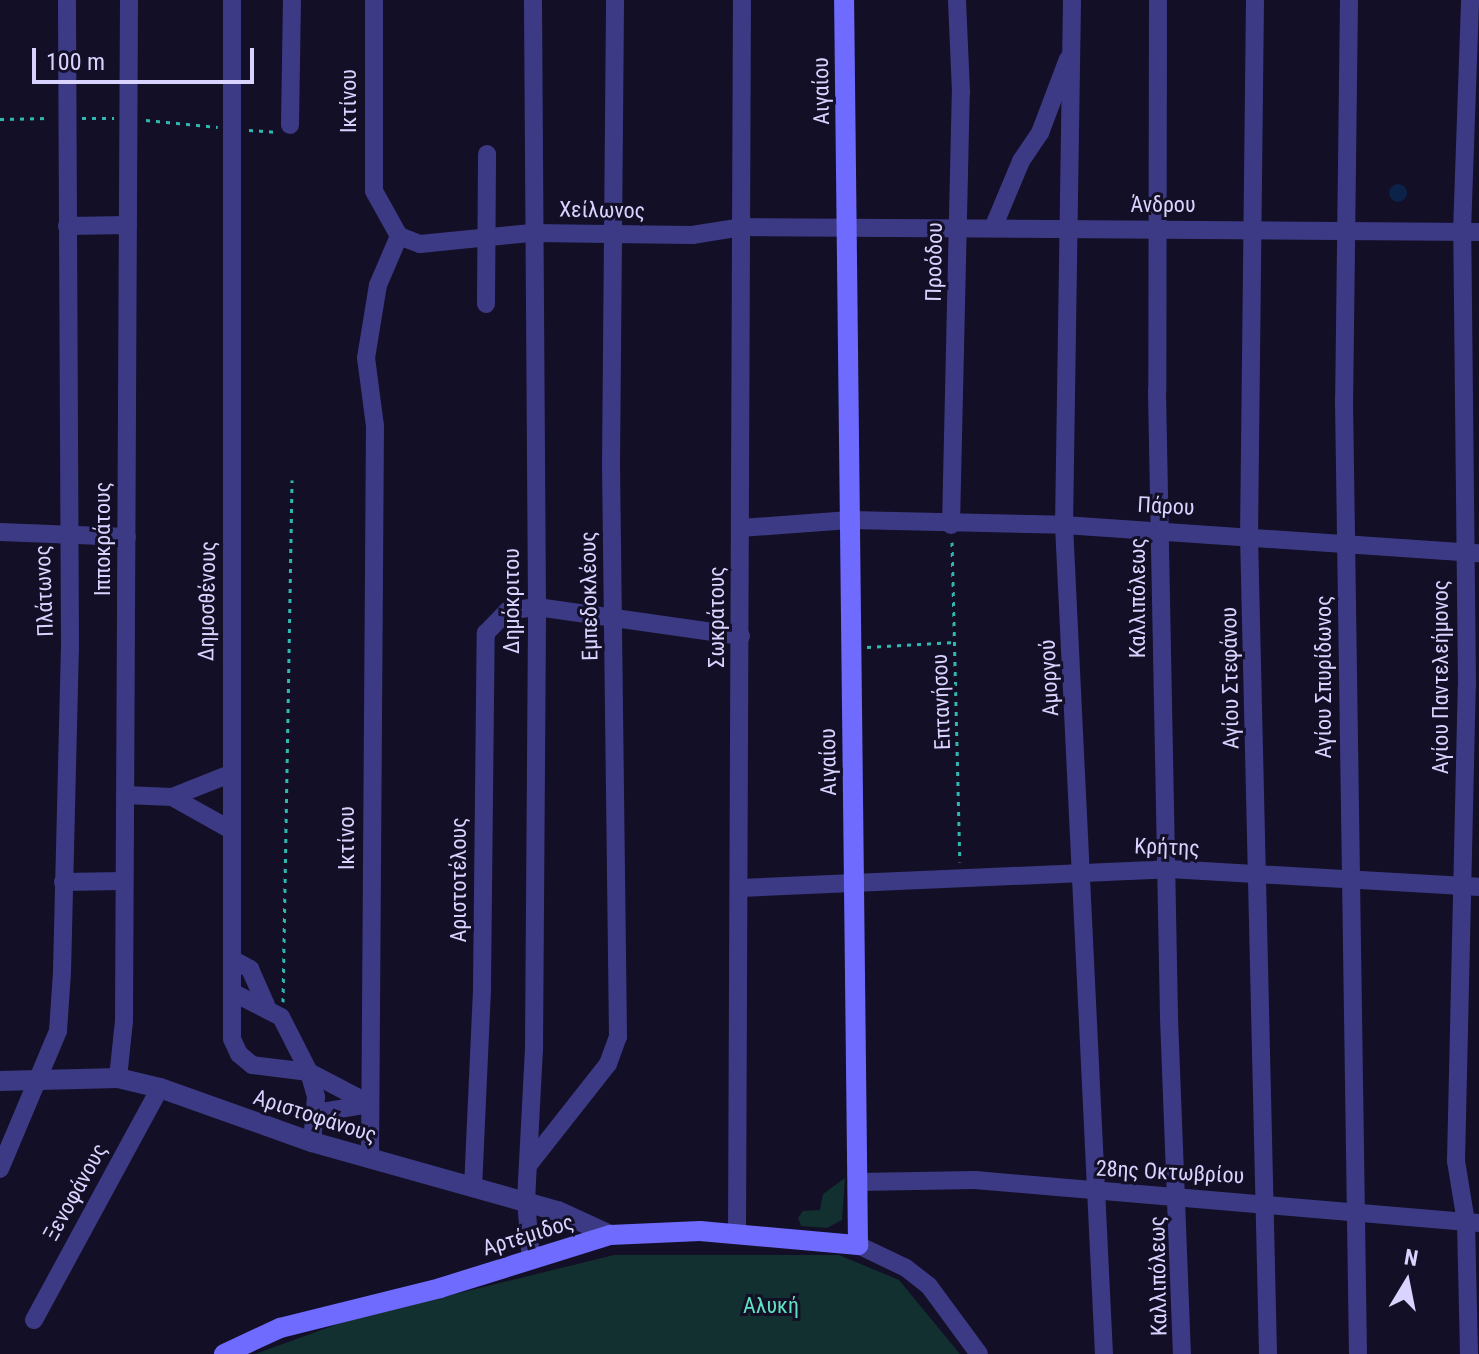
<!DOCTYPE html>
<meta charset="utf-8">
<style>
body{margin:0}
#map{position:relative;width:1479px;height:1354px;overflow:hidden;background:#130f26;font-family:"Roboto Condensed",sans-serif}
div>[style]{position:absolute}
.green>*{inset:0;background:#12302f}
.water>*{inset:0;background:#0c2248}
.round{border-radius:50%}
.path>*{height:3px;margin-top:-1.5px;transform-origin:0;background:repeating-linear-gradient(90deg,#2fb8b0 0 4px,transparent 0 10px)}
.minor>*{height:18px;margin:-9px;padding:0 9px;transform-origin:9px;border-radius:9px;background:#3d3a85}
.tertiary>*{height:20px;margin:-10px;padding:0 10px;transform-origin:10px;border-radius:10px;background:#3d3a85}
.secondary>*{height:20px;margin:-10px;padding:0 10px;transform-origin:10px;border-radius:10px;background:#6f6bff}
span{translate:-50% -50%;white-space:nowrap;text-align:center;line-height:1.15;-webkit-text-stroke:6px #130f26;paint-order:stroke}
.street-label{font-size:22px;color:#d9d4ff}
.park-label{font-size:22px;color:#5fe0c0}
.north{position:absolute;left:1367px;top:1242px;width:80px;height:80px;-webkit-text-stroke:6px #130f26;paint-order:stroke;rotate:10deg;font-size:22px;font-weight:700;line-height:32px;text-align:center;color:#d9d4ff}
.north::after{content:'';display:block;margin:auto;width:28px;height:36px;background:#d9d4ff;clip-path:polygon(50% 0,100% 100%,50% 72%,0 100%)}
.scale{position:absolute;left:32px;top:48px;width:222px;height:36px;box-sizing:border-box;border:4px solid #d9d4ff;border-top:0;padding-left:10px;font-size:24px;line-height:28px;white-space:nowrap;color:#d9d4ff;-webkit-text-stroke:6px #130f26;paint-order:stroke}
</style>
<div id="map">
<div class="green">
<div style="clip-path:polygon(845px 1178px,842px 1220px,827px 1228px,801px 1226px,798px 1218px,803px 1211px,820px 1210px,823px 1194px)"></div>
<div style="clip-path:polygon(614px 1255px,839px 1255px,899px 1280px,960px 1354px,255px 1354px,349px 1320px)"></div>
</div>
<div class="water">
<div class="round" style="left:1389px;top:184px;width:18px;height:18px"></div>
</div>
<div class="path">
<div style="left:82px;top:118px;width:32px"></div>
<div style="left:0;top:119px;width:50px;rotate:-1.1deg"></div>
<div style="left:146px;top:120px;width:72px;rotate:5.6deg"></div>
<div style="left:249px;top:130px;width:29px;rotate:4deg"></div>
<div style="left:952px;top:542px;width:320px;rotate:88.6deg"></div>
<div style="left:867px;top:647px;width:88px;rotate:-3.3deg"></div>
<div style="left:283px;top:1002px;width:522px;rotate:-89.01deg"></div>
</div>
<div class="minor">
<div style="left:232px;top:0;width:1039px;rotate:90deg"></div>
<div style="left:232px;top:1039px;width:17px;rotate:65deg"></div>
<div style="left:239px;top:1054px;width:17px;rotate:40deg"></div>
<div style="left:252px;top:1065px;width:57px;rotate:7deg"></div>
<div style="left:309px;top:1072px;width:26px;rotate:74deg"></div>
<div style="left:316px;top:1097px;width:45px;rotate:95.1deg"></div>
<div style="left:374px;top:0;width:191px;rotate:90deg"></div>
<div style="left:374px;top:191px;width:51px;rotate:60.9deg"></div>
<div style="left:399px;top:236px;width:22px;rotate:21deg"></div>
<div style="left:420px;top:244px;width:112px;rotate:-5.7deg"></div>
<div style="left:531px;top:233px;width:161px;rotate:0.7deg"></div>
<div style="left:692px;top:235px;width:52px;rotate:-8.9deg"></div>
<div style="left:743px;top:227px;width:736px;rotate:0.39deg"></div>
<div style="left:1072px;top:0;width:525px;rotate:90.87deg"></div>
<div style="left:1064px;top:525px;width:830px;rotate:87.24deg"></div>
<div style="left:1158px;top:0;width:391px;rotate:90.1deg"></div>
<div style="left:1157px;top:391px;width:627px;rotate:88.9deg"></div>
<div style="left:1169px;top:1018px;width:336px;rotate:87.8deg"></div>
<div style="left:1255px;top:0;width:535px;rotate:90.64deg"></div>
<div style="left:1249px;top:535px;width:819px;rotate:88.67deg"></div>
<div style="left:1349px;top:0;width:400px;rotate:90.7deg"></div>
<div style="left:1344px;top:400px;width:954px;rotate:89.16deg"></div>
<div style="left:290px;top:125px;width:125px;rotate:-89.1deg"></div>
<div style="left:67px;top:226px;width:61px;rotate:-0.9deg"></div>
<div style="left:993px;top:228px;width:73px;rotate:-67.3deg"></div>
<div style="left:1021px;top:161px;width:34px;rotate:-56deg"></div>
<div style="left:1040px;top:133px;width:79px;rotate:-69.3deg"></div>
<div style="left:486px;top:304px;width:150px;rotate:-89.6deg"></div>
<div style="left:951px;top:525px;width:433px;rotate:-88.7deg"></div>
<div style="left:961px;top:92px;width:92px;rotate:-92.5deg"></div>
<div style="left:741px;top:528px;width:109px;rotate:-4.2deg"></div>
<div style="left:850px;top:520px;width:214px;rotate:1.3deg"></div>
<div style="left:1064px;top:525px;width:416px;rotate:3.9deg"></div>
<div style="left:0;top:532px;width:127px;rotate:2.3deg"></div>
<div style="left:125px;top:795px;width:47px;rotate:2.4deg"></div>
<div style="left:172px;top:797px;width:68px;rotate:29.2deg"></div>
<div style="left:172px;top:797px;width:62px;rotate:-21.6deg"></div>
<div style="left:63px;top:882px;width:60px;rotate:-1deg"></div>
<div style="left:740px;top:888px;width:429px;rotate:-2.5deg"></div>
<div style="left:1169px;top:869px;width:311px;rotate:3.3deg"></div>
<div style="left:232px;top:959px;width:21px;rotate:29deg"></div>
<div style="left:250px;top:969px;width:39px;rotate:66deg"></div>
<div style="left:232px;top:992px;width:55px;rotate:27deg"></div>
<div style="left:281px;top:1017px;width:62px;rotate:63deg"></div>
<div style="left:309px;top:1072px;width:69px;rotate:27.7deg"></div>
<div style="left:118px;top:1078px;width:57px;rotate:-84deg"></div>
<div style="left:124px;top:1021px;width:1021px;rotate:-89.72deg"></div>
<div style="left:316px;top:1113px;width:55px;rotate:-9.5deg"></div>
<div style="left:370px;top:1159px;width:733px;rotate:-89.61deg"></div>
<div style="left:375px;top:426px;width:69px;rotate:-97.5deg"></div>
<div style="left:366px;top:358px;width:74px;rotate:-80.7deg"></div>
<div style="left:378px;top:285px;width:53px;rotate:-66.8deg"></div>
<div style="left:530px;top:1163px;width:126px;rotate:-51.8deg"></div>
<div style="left:608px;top:1064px;width:29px;rotate:-70deg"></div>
<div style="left:618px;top:1037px;width:572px;rotate:-90.7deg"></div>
<div style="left:611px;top:465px;width:465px;rotate:-89.5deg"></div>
<div style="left:0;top:1169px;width:150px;rotate:-67.2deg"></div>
<div style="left:58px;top:1031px;width:59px;rotate:-86.1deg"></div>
<div style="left:62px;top:972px;width:325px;rotate:-88.6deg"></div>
<div style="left:70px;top:647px;width:647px;rotate:-90.27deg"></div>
<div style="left:857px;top:1182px;width:118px;rotate:-1deg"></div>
<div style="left:975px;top:1180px;width:506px;rotate:4.88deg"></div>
<div style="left:473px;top:1188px;width:202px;rotate:-87.4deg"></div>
<div style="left:482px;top:986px;width:353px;rotate:-89.4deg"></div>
<div style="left:486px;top:633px;width:30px;rotate:-46deg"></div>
<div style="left:507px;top:611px;width:30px;rotate:-8deg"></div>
<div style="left:537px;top:607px;width:206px;rotate:8.1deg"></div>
<div style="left:737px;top:1235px;width:1235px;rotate:-89.77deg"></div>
<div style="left:858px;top:1245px;width:53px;rotate:25.6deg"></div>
<div style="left:906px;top:1268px;width:29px;rotate:38deg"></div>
<div style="left:929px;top:1286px;width:84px;rotate:53.7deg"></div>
<div style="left:531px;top:1260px;width:59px;rotate:-94.8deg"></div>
<div style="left:526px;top:1201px;width:151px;rotate:-87deg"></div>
<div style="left:534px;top:1050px;width:443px;rotate:-89.6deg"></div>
<div style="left:537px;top:607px;width:607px;rotate:-90.38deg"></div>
<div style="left:34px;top:1320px;width:264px;rotate:-61.5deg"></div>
<div style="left:1469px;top:1354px;width:132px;rotate:-91.3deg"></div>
<div style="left:1466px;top:1222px;width:62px;rotate:-99.3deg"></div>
<div style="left:1456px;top:1161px;width:475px;rotate:-88.7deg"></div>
<div style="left:1467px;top:686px;width:454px;rotate:-90.6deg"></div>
<div style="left:1462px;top:232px;width:232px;rotate:-88deg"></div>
</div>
<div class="tertiary">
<div style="left:0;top:1081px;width:118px;rotate:-1.5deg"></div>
<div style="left:118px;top:1078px;width:43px;rotate:13.4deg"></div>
<div style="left:160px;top:1088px;width:161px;rotate:19.6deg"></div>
<div style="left:312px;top:1142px;width:255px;rotate:15.7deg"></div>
<div style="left:558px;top:1211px;width:57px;rotate:24.8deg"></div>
</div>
<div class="secondary">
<div style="left:224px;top:1354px;width:62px;rotate:-24.9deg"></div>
<div style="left:280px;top:1328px;width:165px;rotate:-14deg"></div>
<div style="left:440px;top:1288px;width:178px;rotate:-17.3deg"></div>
<div style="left:610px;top:1235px;width:90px;rotate:-2.5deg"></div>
<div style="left:700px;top:1231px;width:159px;rotate:5.1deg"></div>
<div style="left:858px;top:1245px;width:1245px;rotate:-90.64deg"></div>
</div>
<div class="street-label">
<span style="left:821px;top:91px;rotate:-91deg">Αιγαίου</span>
<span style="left:349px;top:101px;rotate:-90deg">Ικτίνου</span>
<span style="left:1163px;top:205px">Άνδρου</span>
<span style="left:602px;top:210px;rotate:1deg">Χείλωνος</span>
<span style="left:934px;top:262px;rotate:-89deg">Προόδου</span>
<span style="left:1166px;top:506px;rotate:3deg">Πάρου</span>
<span style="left:103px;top:539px;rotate:-90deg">Ιπποκράτους</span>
<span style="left:44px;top:591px;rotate:-92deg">Πλάτωνος</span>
<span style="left:589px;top:596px;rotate:-91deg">Εμπεδοκλέους</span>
<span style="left:1138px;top:598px;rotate:-90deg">Καλλιπόλεως</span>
<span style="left:207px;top:601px;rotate:-89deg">Δημοσθένους</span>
<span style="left:512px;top:601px;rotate:-90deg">Δημόκριτου</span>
<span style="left:717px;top:617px;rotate:-90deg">Σωκράτους</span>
<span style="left:1324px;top:677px;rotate:-90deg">Αγίου Σπυρίδωνος</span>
<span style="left:1441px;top:677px;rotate:-90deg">Αγίου Παντελεήμονος</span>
<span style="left:1049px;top:678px;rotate:-93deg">Αμοργού</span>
<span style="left:1230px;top:678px;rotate:-91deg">Αγίου Στεφάνου</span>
<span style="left:941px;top:702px;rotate:-92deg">Επτανήσου</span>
<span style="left:828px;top:762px;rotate:-91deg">Αιγαίου</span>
<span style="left:347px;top:838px;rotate:-90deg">Ικτίνου</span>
<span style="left:1167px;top:847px;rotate:2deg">Κρήτης</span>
<span style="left:459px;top:880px;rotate:-90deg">Αριστοτέλους</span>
<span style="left:315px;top:1116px;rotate:18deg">Αριστοφάνους</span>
<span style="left:1170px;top:1172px;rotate:3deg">28ης Οκτωβρίου</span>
<span style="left:75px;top:1192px;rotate:-61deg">Ξενοφάνους</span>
<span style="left:528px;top:1235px;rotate:-17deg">Αρτέμιδος</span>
<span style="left:1158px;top:1276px;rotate:-91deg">Καλλιπόλεως</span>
</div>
<div class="park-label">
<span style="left:771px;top:1306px">Αλυκή</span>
</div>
<div class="north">N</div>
<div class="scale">100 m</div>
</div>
